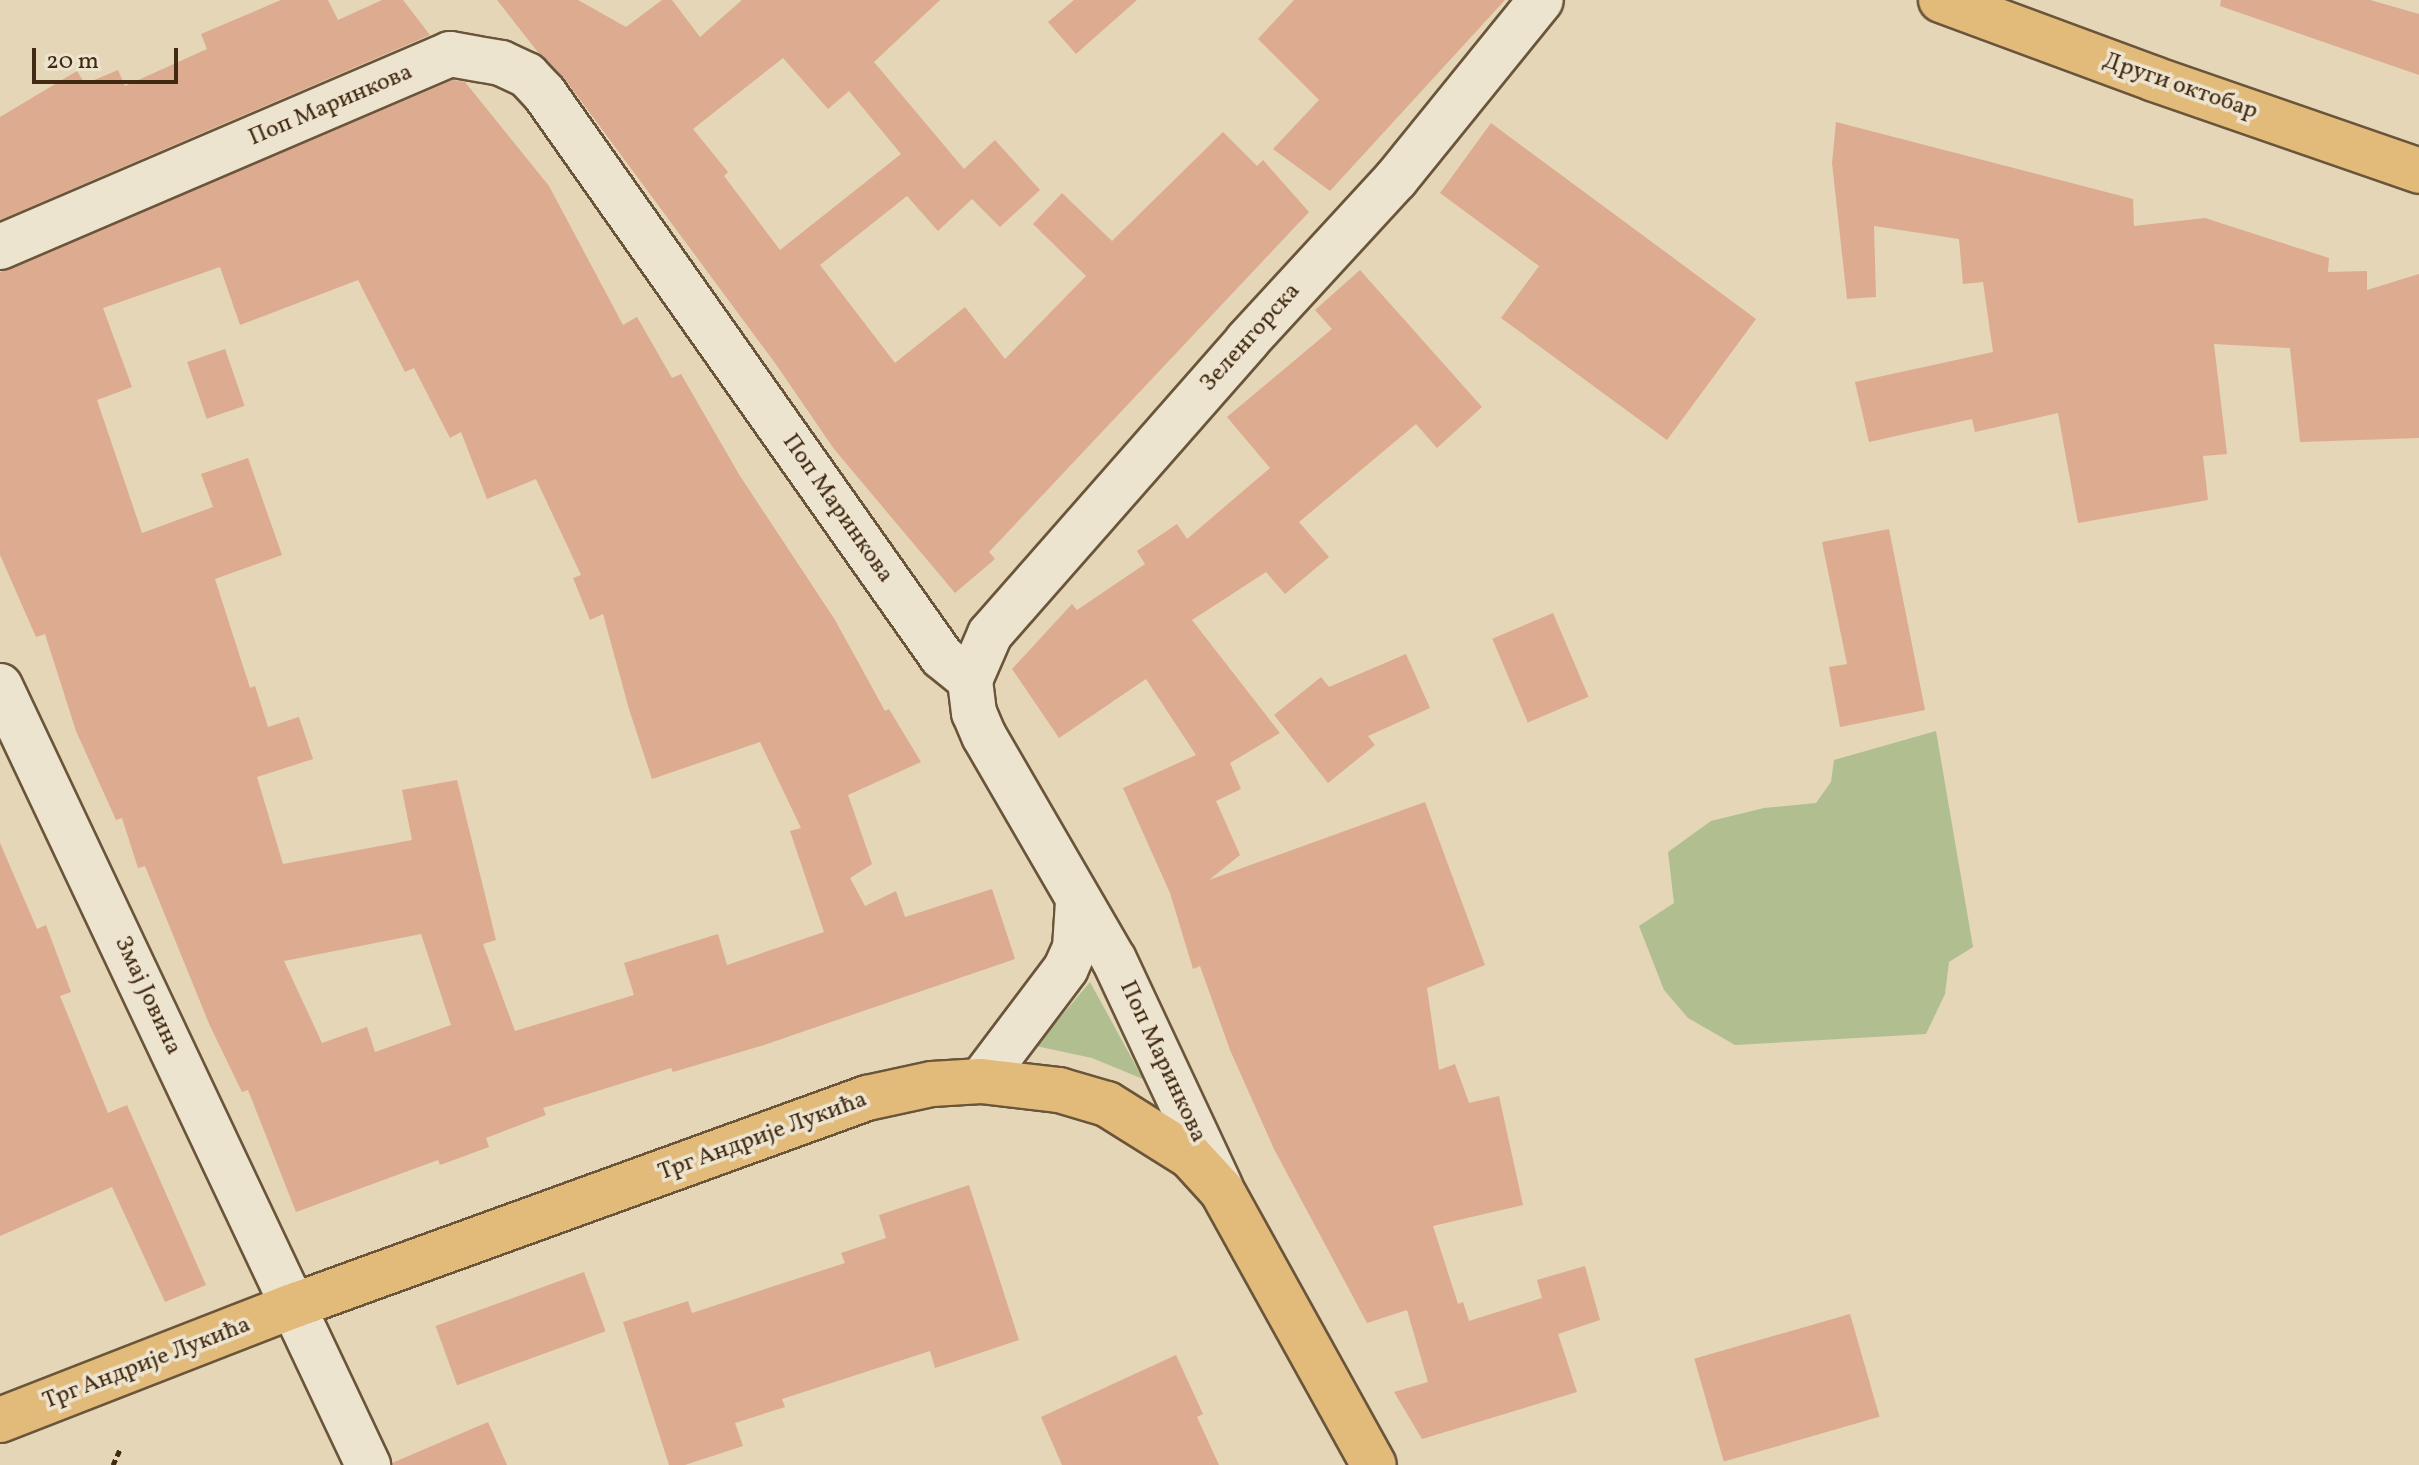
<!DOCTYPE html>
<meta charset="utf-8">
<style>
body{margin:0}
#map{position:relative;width:2419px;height:1465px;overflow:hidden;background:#e4d6b6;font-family:Vollkorn,serif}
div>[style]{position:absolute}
.green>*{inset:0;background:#b1be90}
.building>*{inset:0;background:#ddab90;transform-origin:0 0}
.path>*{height:5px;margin-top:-2.5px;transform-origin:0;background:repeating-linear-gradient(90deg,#422a11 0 6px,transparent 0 10px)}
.roads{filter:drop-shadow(2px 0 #6a553a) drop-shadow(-2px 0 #6a553a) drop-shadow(0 2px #6a553a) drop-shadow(0 -2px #6a553a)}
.minor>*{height:44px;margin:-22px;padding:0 22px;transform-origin:22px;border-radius:22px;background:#ede4d0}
.major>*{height:44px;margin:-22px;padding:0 22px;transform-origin:22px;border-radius:22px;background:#e2bb7b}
span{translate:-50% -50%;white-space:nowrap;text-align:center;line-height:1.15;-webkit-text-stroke:7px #ede4d0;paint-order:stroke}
.street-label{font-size:24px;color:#422a11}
.scale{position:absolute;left:32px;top:48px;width:146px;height:36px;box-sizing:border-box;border:4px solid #422a11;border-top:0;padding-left:10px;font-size:24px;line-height:28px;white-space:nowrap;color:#422a11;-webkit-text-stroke:6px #ede4d0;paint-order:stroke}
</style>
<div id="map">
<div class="green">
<div style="clip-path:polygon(1936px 731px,1973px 947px,1949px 962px,1945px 994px,1926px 1034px,1735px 1045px,1688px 1018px,1664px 990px,1639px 926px,1674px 903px,1668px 852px,1711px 821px,1764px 808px,1816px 803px,1831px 782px,1834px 760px)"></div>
<div style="clip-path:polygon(1090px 982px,1143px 1079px,1092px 1058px,1036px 1046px)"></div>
</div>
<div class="building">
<div style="clip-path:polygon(281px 0,328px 0,338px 20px,382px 0,403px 0,430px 35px,0 220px,0 117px,77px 71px,85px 84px,118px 70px,125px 86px,207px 49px,201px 34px)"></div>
<div style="clip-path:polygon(evenodd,497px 0,578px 0,626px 27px,662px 0,672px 0,700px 37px,742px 0,940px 0,874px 62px,964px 169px,995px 140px,1040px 190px,1000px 227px,972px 199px,938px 231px,907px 196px,820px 265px,895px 363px,965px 307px,1005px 359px,1086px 276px,1033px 224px,1062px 193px,1112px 241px,1223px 132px,1257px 166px,1263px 160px,1309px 212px,989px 552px,995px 559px,955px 593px,834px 449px,775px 363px,564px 78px,537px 51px,497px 0,783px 58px,828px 109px,849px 91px,901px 154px,780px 250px,724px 176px,728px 172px,693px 129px,783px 58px)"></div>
<div style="clip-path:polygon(1074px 0,1137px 0,1076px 54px,1048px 22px)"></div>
<div style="clip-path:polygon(1294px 0,1505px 0,1330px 191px,1273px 149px,1319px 100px,1258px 39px)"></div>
<div style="clip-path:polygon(2221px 0,2370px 0,2419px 14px,2419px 75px,2220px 6px)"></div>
<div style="clip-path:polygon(evenodd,453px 80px,465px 82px,549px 186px,623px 325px,637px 317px,672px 378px,681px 374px,740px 476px,835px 620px,885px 711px,889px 709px,921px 762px,848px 795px,872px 864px,850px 878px,865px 906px,896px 891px,905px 917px,992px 889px,1015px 959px,764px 1045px,673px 1072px,671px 1068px,543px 1108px,546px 1115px,486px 1138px,489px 1147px,440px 1165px,438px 1160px,296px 1212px,248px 1090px,242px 1092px,210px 1026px,145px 866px,138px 868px,122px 818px,116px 820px,76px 731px,45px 634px,36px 637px,0 555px,0 272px,453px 80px,220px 267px,240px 325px,358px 280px,405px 372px,414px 368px,450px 438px,461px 432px,487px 499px,536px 479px,581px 575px,573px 578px,590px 620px,603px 614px,629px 709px,652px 779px,760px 742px,801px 828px,790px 831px,824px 932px,727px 965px,718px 934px,624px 963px,634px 995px,515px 1031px,483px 944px,496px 940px,457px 780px,402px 790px,412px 840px,283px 864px,257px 777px,313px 759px,299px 717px,268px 727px,255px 686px,250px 688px,215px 579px,282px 555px,248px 458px,201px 474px,213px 507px,142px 533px,97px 400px,132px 387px,103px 308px,220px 267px,453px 80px,421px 934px,451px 1025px,375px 1052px,367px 1027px,322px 1043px,284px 961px,421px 934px)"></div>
<div style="clip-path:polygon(1836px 122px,2133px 199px,2134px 226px,2205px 218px,2329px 258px,2328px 272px,2367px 271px,2367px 290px,2419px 274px,2419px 438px,2300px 442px,2290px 348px,2214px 344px,2227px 454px,2203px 456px,2208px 500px,2078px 523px,2058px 413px,1975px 432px,1972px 419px,1869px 442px,1855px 382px,1993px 352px,1983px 282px,1963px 284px,1959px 239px,1874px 226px,1876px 297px,1847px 299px,1832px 163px)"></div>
<div style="clip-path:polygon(1491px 123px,1756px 319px,1667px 440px,1501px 318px,1539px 266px,1440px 193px)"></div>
<div style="clip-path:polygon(1360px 270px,1482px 407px,1437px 448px,1416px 424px,1299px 522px,1329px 557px,1285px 594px,1266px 572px,1192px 620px,1280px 733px,1230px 763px,1241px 789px,1216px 801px,1240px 855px,1209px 880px,1425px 802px,1485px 965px,1427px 988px,1439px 1070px,1455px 1064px,1469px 1103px,1499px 1096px,1523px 1205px,1433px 1226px,1458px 1304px,1463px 1302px,1469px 1321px,1542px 1298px,1537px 1280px,1585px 1266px,1600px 1320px,1558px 1334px,1577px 1392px,1422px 1439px,1394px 1392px,1428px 1382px,1407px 1310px,1367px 1323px,1274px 1149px,1230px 1050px,1200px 966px,1193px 969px,1170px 893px,1123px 788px,1196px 755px,1146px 679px,1059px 738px,1012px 669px,1072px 604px,1077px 610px,1145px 564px,1137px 551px,1177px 524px,1187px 539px,1270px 468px,1227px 417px,1332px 329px,1315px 310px)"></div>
<div style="left:225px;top:349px;width:60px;height:40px;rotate:71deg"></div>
<div style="clip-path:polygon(1889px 529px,1925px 710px,1840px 727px,1829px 667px,1847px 664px,1822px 542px)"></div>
<div style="left:1553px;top:613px;width:91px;height:66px;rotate:67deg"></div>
<div style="clip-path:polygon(1406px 654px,1430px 708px,1368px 736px,1375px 745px,1328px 783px,1274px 715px,1321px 677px,1329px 687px)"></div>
<div style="clip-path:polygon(0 843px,37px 929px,46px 925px,71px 992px,60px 996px,108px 1113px,127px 1105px,206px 1285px,165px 1302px,112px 1187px,0 1236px)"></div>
<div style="clip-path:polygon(969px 1185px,1019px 1340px,935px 1368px,930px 1351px,782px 1399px,785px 1407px,735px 1423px,743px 1446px,685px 1465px,669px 1465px,623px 1322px,688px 1301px,692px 1313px,845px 1263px,841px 1253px,886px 1238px,879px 1215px)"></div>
<div style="left:584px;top:1272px;width:63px;height:158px;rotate:70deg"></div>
<div style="left:1850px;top:1314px;width:107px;height:162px;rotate:74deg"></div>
<div style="clip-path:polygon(1176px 1355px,1203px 1414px,1197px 1417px,1219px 1465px,1062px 1465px,1041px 1417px)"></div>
<div style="clip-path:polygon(488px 1422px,507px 1465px,393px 1465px,392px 1463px)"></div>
</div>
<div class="path">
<div style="left:113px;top:1465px;width:17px;rotate:-66deg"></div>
</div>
<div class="roads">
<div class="minor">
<div style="left:0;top:247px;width:490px;rotate:-23.2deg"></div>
<div style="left:450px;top:54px;width:52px;rotate:10deg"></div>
<div style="left:501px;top:63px;width:29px;rotate:25deg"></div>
<div style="left:527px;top:75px;width:25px;rotate:47deg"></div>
<div style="left:544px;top:93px;width:690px;rotate:54.79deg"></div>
<div style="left:942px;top:657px;width:36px;rotate:39deg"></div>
<div style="left:0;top:686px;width:862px;rotate:64.71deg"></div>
<div style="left:981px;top:1081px;width:141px;rotate:-53deg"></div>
<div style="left:1066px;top:968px;width:22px;rotate:-66deg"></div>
<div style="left:1075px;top:948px;width:46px;rotate:-86.3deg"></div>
<div style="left:1220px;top:1186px;width:250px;rotate:-115.1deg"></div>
<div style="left:1114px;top:960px;width:259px;rotate:-120.1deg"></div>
<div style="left:984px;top:736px;width:25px;rotate:-113deg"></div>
<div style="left:974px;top:713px;width:33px;rotate:-97deg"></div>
<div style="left:970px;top:680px;width:50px;rotate:-66.5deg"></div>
<div style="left:990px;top:634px;width:390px;rotate:-48.7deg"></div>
<div style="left:1247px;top:341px;width:220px;rotate:-47.4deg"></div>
<div style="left:1396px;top:179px;width:230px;rotate:-51deg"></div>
</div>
<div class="major">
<div style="left:1941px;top:0;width:227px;rotate:20.3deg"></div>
<div style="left:2154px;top:79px;width:281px;rotate:19.1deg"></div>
<div style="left:0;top:1420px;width:314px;rotate:-21.3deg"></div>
<div style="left:293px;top:1306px;width:611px;rotate:-19.92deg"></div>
<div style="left:867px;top:1098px;width:66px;rotate:-12.2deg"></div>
<div style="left:932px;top:1084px;width:49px;rotate:-3.5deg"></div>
<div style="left:981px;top:1081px;width:79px;rotate:6.6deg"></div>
<div style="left:1059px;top:1090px;width:50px;rotate:16.3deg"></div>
<div style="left:1107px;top:1104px;width:98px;rotate:32.1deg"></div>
<div style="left:1190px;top:1156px;width:47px;rotate:47.6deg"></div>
<div style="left:1222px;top:1191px;width:313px;rotate:61deg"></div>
</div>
</div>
<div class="street-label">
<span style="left:2180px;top:87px;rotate:19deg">Други октобар</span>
<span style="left:331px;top:106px;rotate:-23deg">Поп Маринкова</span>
<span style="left:1251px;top:338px;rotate:-48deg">Зеленгорска</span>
<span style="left:837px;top:509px;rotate:55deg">Поп Маринкова</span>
<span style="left:147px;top:996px;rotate:65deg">Змај Јовина</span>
<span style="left:1162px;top:1062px;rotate:65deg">Поп Маринкова</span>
<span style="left:763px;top:1137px;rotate:-20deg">Трг Андрије Лукића</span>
<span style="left:147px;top:1364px;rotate:-21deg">Трг Андрије Лукића</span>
</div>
<div class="scale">20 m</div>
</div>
